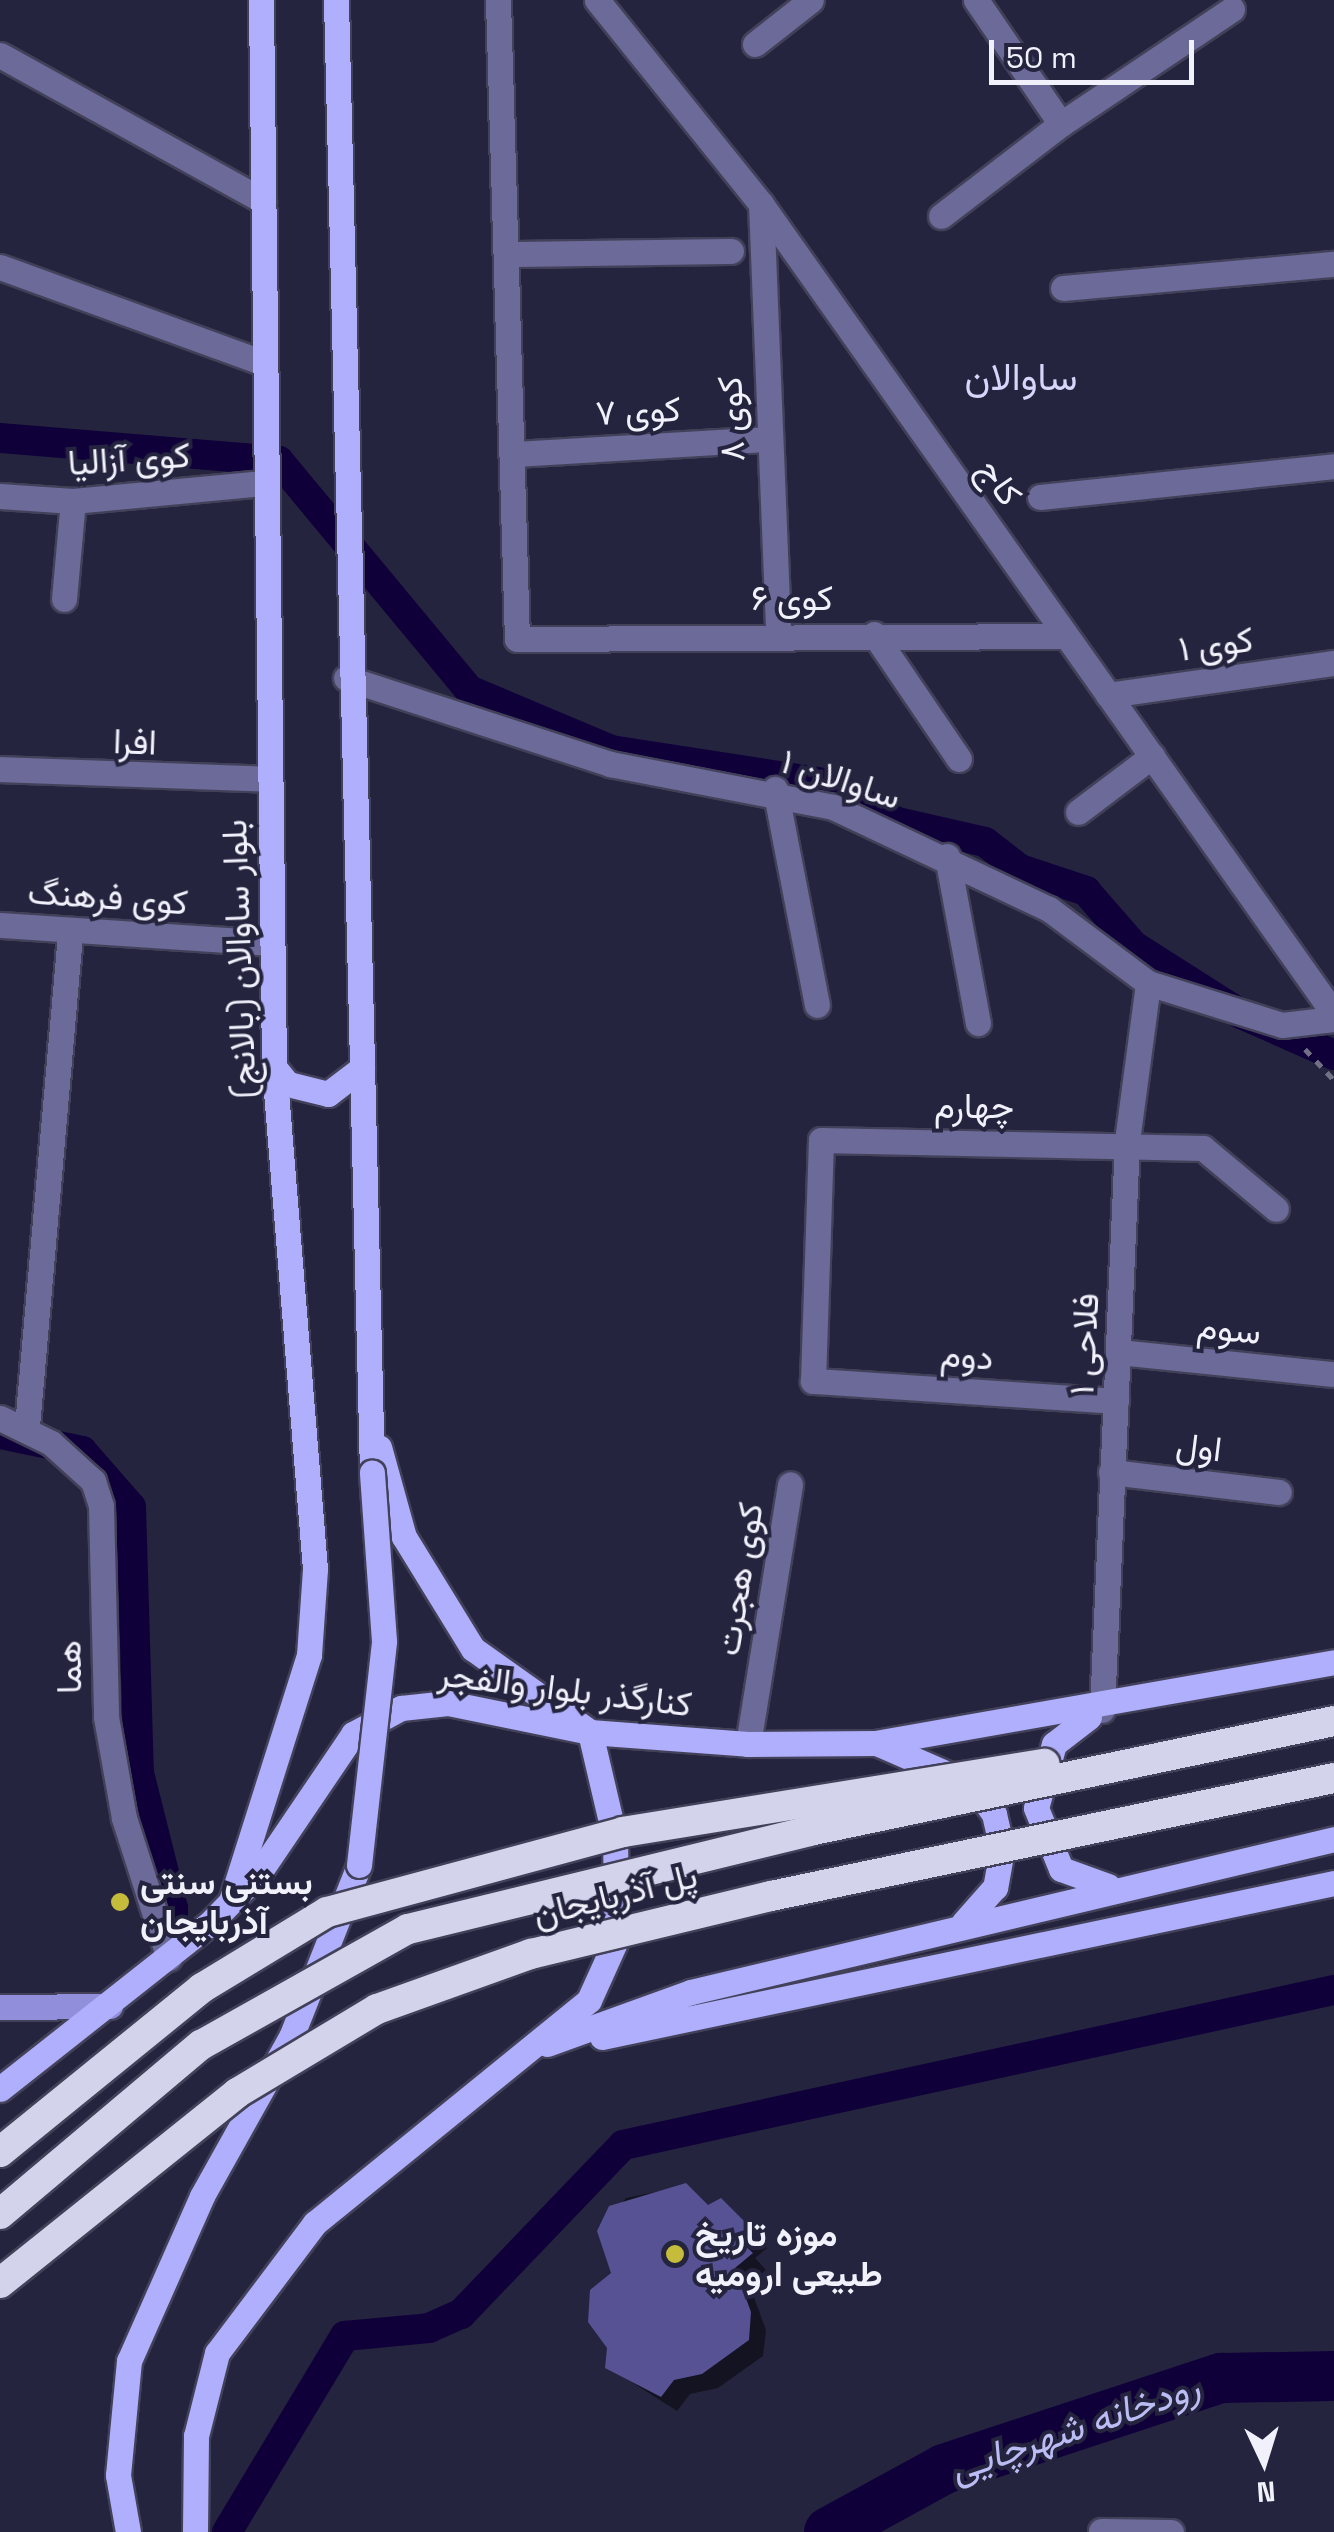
<!DOCTYPE html>
<meta charset="utf-8">
<style>
body{margin:0}
#map{position:relative;width:1334px;height:2532px;overflow:hidden;background:#25243e;font-family:"Space Grotesk",Vazirmatn,sans-serif}
div>[style]{position:absolute}
.shadow>*{inset:0;background:#0007}
.canal>*{height:30px;margin:-15px;padding:0 15px;transform-origin:15px;border-radius:15px;background:#10003a}
.river>*{height:50px;margin:-25px;padding:0 25px;transform-origin:25px;border-radius:25px;background:#10003a}
.building>*{inset:0;background:#565293}
.path>*{height:5px;margin-top:-2.5px;transform-origin:0;background:repeating-linear-gradient(90deg,#717084 0 8px,transparent 0 16px)}
.roads{filter:drop-shadow(2px 0 #424159) drop-shadow(-2px 0 #424159) drop-shadow(0 2px #424159) drop-shadow(0 -2px #424159)}
.street>*{height:25px;margin:-12.5px;padding:0 12.5px;transform-origin:12.5px;border-radius:12.5px;background:#6b6a99}
.secondary>*{height:25px;margin:-12.5px;padding:0 12.5px;transform-origin:12.5px;border-radius:12.5px;background:#918fdb}
.primary>*{height:25px;margin:-12.5px;padding:0 12.5px;transform-origin:12.5px;border-radius:12.5px;background:#b0affd}
.bridges{filter:drop-shadow(2px 0 #424159) drop-shadow(-2px 0 #424159) drop-shadow(0 2px #424159) drop-shadow(0 -2px #424159)}
.primary-bridge>*{height:25px;margin:-12.5px;padding:0 12.5px;transform-origin:12.5px;border-radius:12.5px;background:#b0affd}
.highway-bridge>*{height:30px;margin:-15px;padding:0 15px;transform-origin:15px;border-radius:15px;background:#d3d3eb}
.dots>*{width:28px;height:28px;translate:-50% -50%;box-sizing:border-box;border:5px solid #25243e;border-radius:50%}
span{translate:-50% -50%;white-space:nowrap;text-align:center;line-height:1.15;-webkit-text-stroke:8px #25243e;paint-order:stroke}
.street-label{font-size:35px;color:#f1f1fc}
.poi-label{font-size:35px;color:#f1f1fc;font-weight:700}
.left{translate:0 -50%;text-align:left}
.neighbourhood-label{font-size:38px;color:#d6d6fa}
.water-label{font-size:38px;color:#bcbcf5;font-style:italic}
.north{position:absolute;left:1214px;top:2412px;width:100px;height:100px;-webkit-text-stroke:8px #25243e;paint-order:stroke;rotate:176deg;font-size:28px;font-weight:700;line-height:40px;text-align:center;color:#f1f1fc}
.north::after{content:'';display:block;margin:auto;width:35px;height:45px;background:#f1f1fc;clip-path:polygon(50% 0,100% 100%,50% 72%,0 100%)}
.scale{position:absolute;left:989px;top:40px;width:205px;height:45px;box-sizing:border-box;border:5px solid #f1f1fc;border-top:0;padding-left:12px;font-size:30px;line-height:35px;white-space:nowrap;color:#f1f1fc;-webkit-text-stroke:8px #25243e;paint-order:stroke}
</style>
<div id="map">
<div class="shadow">
<div style="clip-path:polygon(685px 2186px,708px 2208px,720px 2201px,767px 2248px,755px 2258px,766px 2270px,749px 2284px,766px 2330px,763px 2356px,718px 2388px,690px 2394px,677px 2411px,608px 2367px,614px 2274px,599px 2232px,626px 2198px)"></div>
</div>
<div class="canal">
<div style="left:0;top:438px;width:280px;rotate:4.7deg"></div>
<div style="left:279px;top:461px;width:298px;rotate:50.3deg"></div>
<div style="left:469px;top:690px;width:154px;rotate:22.9deg"></div>
<div style="left:611px;top:750px;width:223px;rotate:8.8deg"></div>
<div style="left:831px;top:784px;width:76px;rotate:29.9deg"></div>
<div style="left:897px;top:822px;width:90px;rotate:12.8deg"></div>
<div style="left:985px;top:842px;width:44px;rotate:37.6deg"></div>
<div style="left:1020px;top:869px;width:70px;rotate:18.4deg"></div>
<div style="left:1086px;top:891px;width:73px;rotate:48.9deg"></div>
<div style="left:1134px;top:946px;width:127px;rotate:32.4deg"></div>
<div style="left:1241px;top:1014px;width:102px;rotate:23.8deg"></div>
<div style="left:0;top:1434px;width:84px;rotate:11.7deg"></div>
<div style="left:82px;top:1451px;width:74px;rotate:48.8deg"></div>
<div style="left:131px;top:1507px;width:266px;rotate:88.3deg"></div>
<div style="left:139px;top:1773px;width:139px;rotate:75.9deg"></div>
<div style="left:173px;top:1908px;width:42px;rotate:90deg"></div>
<div style="left:227px;top:2532px;width:229px;rotate:-59deg"></div>
<div style="left:345px;top:2336px;width:84px;rotate:-5.4deg"></div>
<div style="left:429px;top:2328px;width:35px;rotate:-24deg"></div>
<div style="left:461px;top:2314px;width:234px;rotate:-46.2deg"></div>
<div style="left:623px;top:2145px;width:728px;rotate:-12.3deg"></div>
</div>
<div class="river">
<div style="left:829px;top:2532px;width:131px;rotate:-28.7deg"></div>
<div style="left:944px;top:2469px;width:292px;rotate:-18.2deg"></div>
<div style="left:1221px;top:2378px;width:113px;rotate:-1deg"></div>
</div>
<div class="building">
<div style="clip-path:polygon(686px 2183px,708px 2205px,721px 2198px,754px 2231px,741px 2242px,753px 2253px,735px 2268px,751px 2312px,749px 2340px,702px 2374px,674px 2380px,661px 2397px,605px 2368px,607px 2348px,588px 2322px,590px 2290px,611px 2273px,597px 2231px,609px 2206px)"></div>
</div>
<div class="path">
<div style="left:1305px;top:1049px;width:42px;rotate:46.9deg"></div>
</div>
<div class="roads">
<div class="street">
<div style="left:498px;top:0;width:639px;rotate:88.3deg"></div>
<div style="left:517px;top:639px;width:549px;rotate:-0.31deg"></div>
<div style="left:597px;top:0;width:262px;rotate:51.2deg"></div>
<div style="left:761px;top:204px;width:992px;rotate:54.72deg"></div>
<div style="left:976px;top:0;width:150px;rotate:55.6deg"></div>
<div style="left:1061px;top:124px;width:206px;rotate:-33.9deg"></div>
<div style="left:755px;top:44px;width:71px;rotate:-38.2deg"></div>
<div style="left:0;top:55px;width:301px;rotate:29deg"></div>
<div style="left:761px;top:204px;width:427px;rotate:87.7deg"></div>
<div style="left:941px;top:216px;width:151px;rotate:-37.5deg"></div>
<div style="left:511px;top:254px;width:220px;rotate:-0.8deg"></div>
<div style="left:0;top:267px;width:281px;rotate:20deg"></div>
<div style="left:1063px;top:288px;width:272px;rotate:-5.1deg"></div>
<div style="left:515px;top:454px;width:251px;rotate:-3.4deg"></div>
<div style="left:0;top:496px;width:73px;rotate:3.9deg"></div>
<div style="left:73px;top:501px;width:191px;rotate:-5.4deg"></div>
<div style="left:1040px;top:497px;width:296px;rotate:-6deg"></div>
<div style="left:64px;top:599px;width:98px;rotate:-84.8deg"></div>
<div style="left:874px;top:634px;width:151px;rotate:55.8deg"></div>
<div style="left:346px;top:678px;width:278px;rotate:18deg"></div>
<div style="left:610px;top:764px;width:227px;rotate:10.9deg"></div>
<div style="left:833px;top:807px;width:239px;rotate:25.3deg"></div>
<div style="left:1049px;top:909px;width:124px;rotate:36.8deg"></div>
<div style="left:1148px;top:983px;width:140px;rotate:17.4deg"></div>
<div style="left:1282px;top:1025px;width:52px;rotate:-6.6deg"></div>
<div style="left:1108px;top:695px;width:228px;rotate:-8.1deg"></div>
<div style="left:0;top:769px;width:269px;rotate:2.1deg"></div>
<div style="left:775px;top:789px;width:220px;rotate:79deg"></div>
<div style="left:1078px;top:812px;width:93px;rotate:-37.1deg"></div>
<div style="left:947px;top:856px;width:170px;rotate:79.5deg"></div>
<div style="left:0;top:925px;width:271px;rotate:3.8deg"></div>
<div style="left:1119px;top:1352px;width:214px;rotate:5.9deg"></div>
<div style="left:1116px;top:1401px;width:304px;rotate:-176.2deg"></div>
<div style="left:813px;top:1381px;width:241px;rotate:-88.1deg"></div>
<div style="left:821px;top:1140px;width:382px;rotate:1.2deg"></div>
<div style="left:1203px;top:1148px;width:95px;rotate:39.9deg"></div>
<div style="left:0;top:1418px;width:57px;rotate:26.1deg"></div>
<div style="left:51px;top:1443px;width:57px;rotate:42.1deg"></div>
<div style="left:93px;top:1481px;width:26px;rotate:72deg"></div>
<div style="left:101px;top:1506px;width:211px;rotate:88.6deg"></div>
<div style="left:106px;top:1717px;width:103px;rotate:79.9deg"></div>
<div style="left:124px;top:1818px;width:147px;rotate:72.2deg"></div>
<div style="left:27px;top:1426px;width:498px;rotate:-85deg"></div>
<div style="left:1111px;top:1472px;width:169px;rotate:6.8deg"></div>
<div style="left:1102px;top:1710px;width:570px;rotate:-87.48deg"></div>
<div style="left:1127px;top:1141px;width:159px;rotate:-82.4deg"></div>
<div style="left:748px;top:1744px;width:263px;rotate:-80.8deg"></div>
<div style="left:1101px;top:2531px;width:70px;rotate:0.8deg"></div>
</div>
<div class="secondary">
<div style="left:0;top:2007px;width:110px;rotate:-0.5deg"></div>
</div>
<div class="primary">
<div style="left:336px;top:0;width:1472px;rotate:88.6deg"></div>
<div style="left:274px;top:1067px;width:22px;rotate:51deg"></div>
<div style="left:288px;top:1084px;width:41px;rotate:14deg"></div>
<div style="left:328px;top:1094px;width:43px;rotate:-37.4deg"></div>
<div style="left:1089px;top:1717px;width:44px;rotate:142.4deg"></div>
<div style="left:1054px;top:1744px;width:66px;rotate:105.7deg"></div>
<div style="left:1036px;top:1808px;width:66px;rotate:67.7deg"></div>
<div style="left:1061px;top:1869px;width:50px;rotate:19.9deg"></div>
<div style="left:879px;top:1744px;width:103px;rotate:23.6deg"></div>
<div style="left:973px;top:1785px;width:36px;rotate:54deg"></div>
<div style="left:994px;top:1814px;width:36px;rotate:77deg"></div>
<div style="left:1002px;top:1849px;width:39px;rotate:100deg"></div>
<div style="left:995px;top:1887px;width:47px;rotate:131.5deg"></div>
<div style="left:231px;top:1901px;width:258px;rotate:-72.4deg"></div>
<div style="left:309px;top:1655px;width:86px;rotate:-86deg"></div>
<div style="left:315px;top:1569px;width:504px;rotate:-94.67deg"></div>
<div style="left:274px;top:1067px;width:1067px;rotate:-90.7deg"></div>
<div style="left:602px;top:2037px;width:748px;rotate:-11.88deg"></div>
<div style="left:547px;top:2044px;width:153px;rotate:-19.9deg"></div>
<div style="left:691px;top:1992px;width:661px;rotate:-13.38deg"></div>
<div style="left:0;top:2089px;width:265px;rotate:-38.3deg"></div>
<div style="left:208px;top:1925px;width:73px;rotate:-45.6deg"></div>
<div style="left:259px;top:1873px;width:168px;rotate:-55.9deg"></div>
<div style="left:353px;top:1734px;width:55px;rotate:-28.4deg"></div>
<div style="left:401px;top:1708px;width:47px;rotate:-6.1deg"></div>
<div style="left:448px;top:1703px;width:145px;rotate:11.5deg"></div>
<div style="left:590px;top:1732px;width:158px;rotate:4.3deg"></div>
<div style="left:748px;top:1744px;width:128px;rotate:-0.4deg"></div>
<div style="left:876px;top:1743px;width:465px;rotate:-10deg"></div>
<div style="left:128px;top:2532px;width:58px;rotate:-100deg"></div>
<div style="left:118px;top:2475px;width:115px;rotate:-84.5deg"></div>
<div style="left:129px;top:2361px;width:180px;rotate:-66.1deg"></div>
<div style="left:202px;top:2196px;width:182px;rotate:-60.8deg"></div>
<div style="left:291px;top:2037px;width:185px;rotate:-68.4deg"></div>
<div style="left:195px;top:2532px;width:96px;rotate:-89.4deg"></div>
<div style="left:196px;top:2436px;width:86px;rotate:-75.8deg"></div>
<div style="left:217px;top:2353px;width:163px;rotate:-53deg"></div>
<div style="left:315px;top:2223px;width:353px;rotate:-39.1deg"></div>
<div style="left:589px;top:2000px;width:68px;rotate:-65.7deg"></div>
<div style="left:617px;top:1938px;width:99px;rotate:-91.2deg"></div>
<div style="left:615px;top:1839px;width:110px;rotate:-103.2deg"></div>
<div style="left:590px;top:1732px;width:143px;rotate:-144.6deg"></div>
<div style="left:473px;top:1649px;width:132px;rotate:-121.6deg"></div>
<div style="left:404px;top:1537px;width:93px;rotate:-105.5deg"></div>
</div>
</div>
<div class="bridges">
<div class="primary-bridge">
<div style="left:359px;top:1865px;width:225px;rotate:-83.6deg"></div>
<div style="left:384px;top:1641px;width:169px;rotate:-94.1deg"></div>
</div>
<div class="highway-bridge">
<div style="left:0;top:2152px;width:260px;rotate:-39.1deg"></div>
<div style="left:202px;top:1988px;width:146px;rotate:-31.3deg"></div>
<div style="left:327px;top:1912px;width:307px;rotate:-15.1deg"></div>
<div style="left:623px;top:1832px;width:427px;rotate:-9.2deg"></div>
<div style="left:0;top:2214px;width:263px;rotate:-40.1deg"></div>
<div style="left:201px;top:2045px;width:237px;rotate:-29.3deg"></div>
<div style="left:408px;top:1929px;width:413px;rotate:-13.7deg"></div>
<div style="left:809px;top:1831px;width:536px;rotate:-11.83deg"></div>
<div style="left:0;top:2283px;width:304px;rotate:-38.7deg"></div>
<div style="left:237px;top:2093px;width:163px;rotate:-31deg"></div>
<div style="left:377px;top:2009px;width:164px;rotate:-19.7deg"></div>
<div style="left:531px;top:1954px;width:247px;rotate:-13.6deg"></div>
<div style="left:771px;top:1896px;width:575px;rotate:-11.84deg"></div>
</div>
</div>
<div class="dots">
<div style="left:120px;top:1902px;background:#c6bc3c"></div>
<div style="left:675px;top:2254px;background:#c6bc3c"></div>
</div>
<div class="street-label">
<span style="left:638px;top:411px;rotate:-3deg">کوی ۷</span>
<span style="left:731px;top:419px;rotate:-92deg">کوی ۸</span>
<span style="left:129px;top:459px;rotate:-4deg">کوی آزالیا</span>
<span style="left:1000px;top:482px;rotate:55deg">کاج</span>
<span style="left:792px;top:598px">کوی ۶</span>
<span style="left:1216px;top:644px;rotate:-8deg">کوی ۱</span>
<span style="left:135px;top:742px;rotate:2deg">افرا</span>
<span style="left:841px;top:779px;rotate:18deg">ساوالان ۱</span>
<span style="left:108px;top:897px;rotate:4deg">کوی فرهنگ</span>
<span style="left:239px;top:959px;rotate:-92deg">بلوار ساوالان (بالانج)</span>
<span style="left:974px;top:1106px">چهارم</span>
<span style="left:1229px;top:1329px;rotate:6deg">سوم</span>
<span style="left:1084px;top:1344px;rotate:-87deg">فلاحی ۱</span>
<span style="left:967px;top:1356px;rotate:4deg">دوم</span>
<span style="left:1199px;top:1447px;rotate:7deg">اول</span>
<span style="left:739px;top:1579px;rotate:-81deg">کوی هجرت</span>
<span style="left:69px;top:1667px;rotate:-91deg">هما</span>
<span style="left:565px;top:1689px;rotate:7deg">کنارگذر بلوار والفجر</span>
<span style="left:615px;top:1895px;rotate:-14deg">پل آذربایجان</span>
</div>
<div class="poi-label">
<span class="left" style="left:140px;top:1902px">بستنی سنتی<br>آذربایجان</span>
<span class="left" style="left:695px;top:2254px">موزه تاریخ<br>طبیعی ارومیه</span>
</div>
<div class="neighbourhood-label">
<span style="left:1021px;top:378px">ساوالان</span>
</div>
<div class="water-label">
<span style="left:1075px;top:2428px;rotate:-19deg">رودخانه شهرچایی</span>
</div>
<div class="north">N</div>
<div class="scale">50 m</div>
</div>
